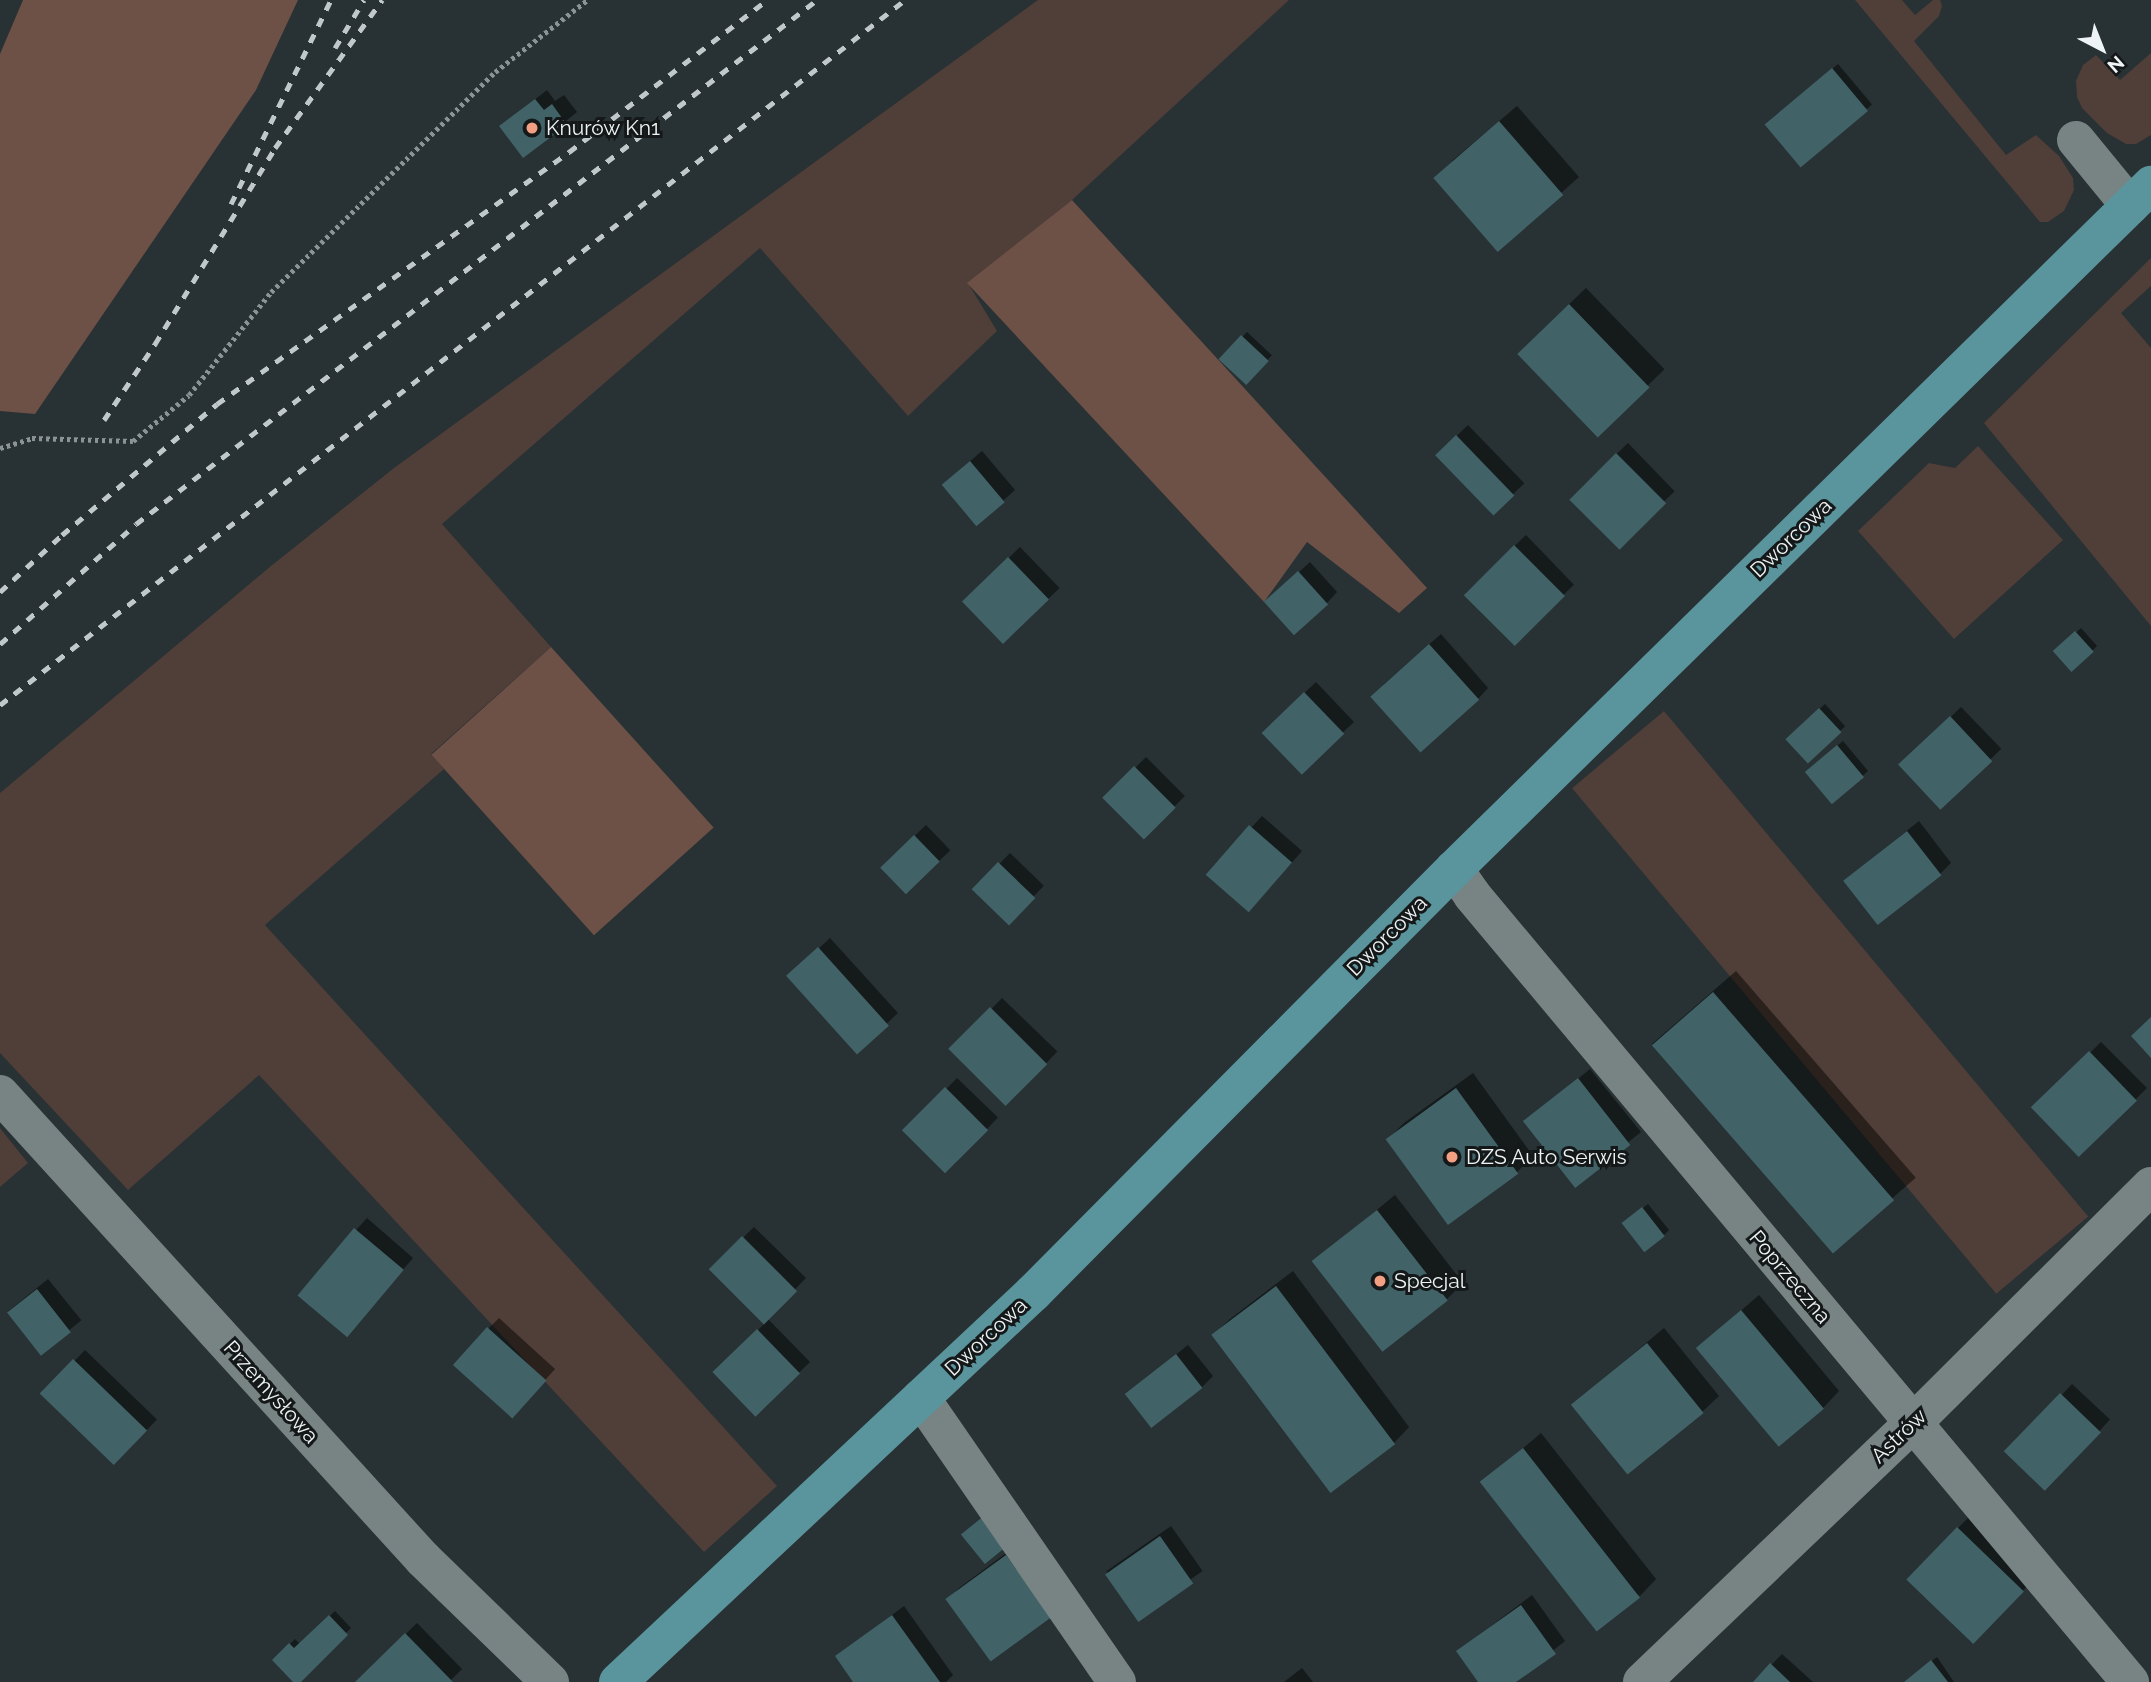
<!DOCTYPE html>
<meta charset="utf-8">
<style>
body{margin:0}
#map{position:relative;width:2151px;height:1682px;overflow:hidden;background:#283133;font-family:Raleway,sans-serif}
div>[style]{position:absolute}
.green>*{inset:0;background:#503e38;transform-origin:0 0}
.forest>*{inset:0;background:#6d5147;transform-origin:0 0}
.shadow>*{inset:0;background:#0007;transform-origin:0 0}
.building>*{inset:0;background:#416368;transform-origin:0 0}
.path>*{height:4.5px;margin-top:-2.25px;transform-origin:0;background:repeating-linear-gradient(90deg,#8c9395 0 3.5px,transparent 0 7px)}
.minor>*{height:38px;margin:-19px;padding:0 19px;transform-origin:19px;border-radius:19px;background:#788384}
.major>*{height:38px;margin:-19px;padding:0 19px;transform-origin:19px;border-radius:19px;background:#5a959d}
.rail>*{height:5px;margin-top:-2.5px;transform-origin:0;background:repeating-linear-gradient(90deg,#c1c8c9 0 9px,transparent 0 18px)}
.dots>*{width:19px;height:19px;translate:-50% -50%;box-sizing:border-box;border:4px solid #141819;border-radius:50%}
span{translate:-50% -50%;white-space:nowrap;text-align:center;line-height:1.15;-webkit-text-stroke:6px #141819;paint-order:stroke}
.poi-label{font-size:21px;color:#eef4f5}
.left{translate:0 -50%;text-align:left}
.street-label{font-size:21px;color:#eef4f5}
.north{position:absolute;left:2067px;top:14px;width:70px;height:70px;-webkit-text-stroke:5px #141819;paint-order:stroke;rotate:138deg;font-size:19px;font-weight:700;line-height:28px;text-align:center;color:#eef4f5}
.north::after{content:'';display:block;margin:auto;width:24px;height:32px;background:#eef4f5;clip-path:polygon(50% 0,100% 100%,50% 72%,0 100%)}
</style>
<div id="map">
<div class="green">
<div style="clip-path:polygon(1038px 0,1289px 0,1072px 200px,968px 283px,997px 331px,908px 416px,760px 248px,442px 524px,551px 647px,431px 754px,444px 769px,265px 925px,777px 1486px,704px 1552px,259px 1075px,128px 1190px,0 1053px,0 793px,271px 566px,394px 468px)"></div>
<div style="clip-path:polygon(1855px 0,1902px 0,1915px 15px,1933px 0,1940px 0,1942px 6px,1939px 16px,1914px 41px,2006px 155px,2036px 135px,2059px 156px,2073px 178px,2074px 190px,2064px 211px,2048px 222px,2040px 222px)"></div>
<div style="clip-path:polygon(2151px 53px,2151px 135px,2136px 144px,2126px 144px,2107px 133px,2082px 108px,2077px 97px,2076px 81px,2083px 65px,2096px 55px,2120px 80px)"></div>
<div style="clip-path:polygon(2151px 258px,2151px 286px,2121px 313px,2151px 348px,2151px 626px,1984px 423px)"></div>
<div style="clip-path:polygon(1978px 446px,2063px 540px,1954px 639px,1858px 531px,1929px 463px,1955px 468px)"></div>
<div style="left:1664px;top:711px;width:660px;height:120px;rotate:50deg"></div>
<div style="clip-path:polygon(0 1128px,28px 1163px,0 1187px)"></div>
</div>
<div class="forest">
<div style="clip-path:polygon(23px 0,298px 0,256px 90px,35px 414px,0 411px,0 54px)"></div>
<div style="clip-path:polygon(1072px 200px,1427px 588px,1399px 613px,1307px 542px,1264px 602px,967px 283px)"></div>
<div style="left:551px;top:647px;width:243px;height:161px;rotate:48deg"></div>
</div>
<div class="shadow">
<div style="left:1838px;top:64px;width:53px;height:87px;rotate:50deg"></div>
<div style="clip-path:polygon(547px 90px,555px 101px,564px 95px,577px 112px,523px 156px,501px 126px)"></div>
<div style="clip-path:polygon(1517px 106px,1579px 177px,1498px 249px,1452px 161px)"></div>
<div style="left:1586px;top:288px;width:113px;height:93px;rotate:46deg"></div>
<div style="left:1247px;top:332px;width:34px;height:37px;rotate:43deg"></div>
<div style="left:1468px;top:425px;width:81px;height:43px;rotate:46deg"></div>
<div style="left:1628px;top:443px;width:67px;height:79px;rotate:46deg"></div>
<div style="clip-path:polygon(982px 451px,1015px 490px,977px 524px,955px 474px)"></div>
<div style="left:1526px;top:535px;width:69px;height:85px;rotate:46deg"></div>
<div style="left:1020px;top:547px;width:57px;height:78px;rotate:46deg"></div>
<div style="clip-path:polygon(1310px 562px,1337px 592px,1327px 603px,1277px 592px)"></div>
<div style="clip-path:polygon(2081px 628px,2097px 646px,2092px 651px,2055px 652px)"></div>
<div style="clip-path:polygon(1441px 634px,1488px 688px,1478px 699px,1383px 685px)"></div>
<div style="clip-path:polygon(1316px 682px,1354px 722px,1300px 772px,1274px 722px)"></div>
<div style="left:1825px;top:704px;width:30px;height:52px;rotate:48deg"></div>
<div style="left:1961px;top:707px;width:58px;height:84px;rotate:46deg"></div>
<div style="clip-path:polygon(1843px 741px,1868px 771px,1833px 802px,1812px 767px)"></div>
<div style="left:1146px;top:757px;width:55px;height:58px;rotate:45deg"></div>
<div style="clip-path:polygon(1262px 816px,1302px 851px,1259px 900px,1208px 875px)"></div>
<div style="clip-path:polygon(1919px 821px,1951px 863px,1940px 874px,1845px 880px)"></div>
<div style="left:926px;top:825px;width:35px;height:61px;rotate:46deg"></div>
<div style="left:1010px;top:853px;width:47px;height:51px;rotate:44deg"></div>
<div style="clip-path:polygon(830px 938px,898px 1013px,856px 1052px,800px 966px)"></div>
<div style="left:1736px;top:971px;width:274px;height:111px;rotate:49deg"></div>
<div style="left:1002px;top:998px;width:77px;height:72px;rotate:44deg"></div>
<div style="left:2101px;top:1042px;width:65px;height:93px;rotate:45deg"></div>
<div style="left:1590px;top:1069px;width:81px;height:84px;rotate:51deg"></div>
<div style="clip-path:polygon(1473px 1073px,1533px 1156px,1516px 1173px,1388px 1139px,1404px 1123px)"></div>
<div style="left:957px;top:1078px;width:57px;height:74px;rotate:44deg"></div>
<div style="clip-path:polygon(1395px 1195px,1463px 1283px,1446px 1300px,1315px 1261px)"></div>
<div style="clip-path:polygon(1648px 1204px,1669px 1230px,1664px 1235px,1629px 1219px)"></div>
<div style="clip-path:polygon(367px 1218px,413px 1258px,356px 1324px,299px 1294px)"></div>
<div style="clip-path:polygon(754px 1227px,806px 1278px,767px 1318px,810px 1362px,756px 1414px,716px 1372px,765px 1323px,711px 1269px)"></div>
<div style="clip-path:polygon(1293px 1271px,1409px 1427px,1393px 1444px,1213px 1335px,1230px 1319px)"></div>
<div style="left:48px;top:1279px;width:53px;height:52px;rotate:51deg"></div>
<div style="clip-path:polygon(1759px 1295px,1839px 1391px,1823px 1408px,1698px 1348px)"></div>
<div style="clip-path:polygon(499px 1318px,555px 1369px,523px 1405px,488px 1329px)"></div>
<div style="clip-path:polygon(1664px 1328px,1719px 1396px,1702px 1412px,1573px 1404px)"></div>
<div style="clip-path:polygon(1188px 1345px,1213px 1376px,1202px 1387px,1127px 1394px)"></div>
<div style="left:85px;top:1350px;width:100px;height:62px;rotate:44deg"></div>
<div style="left:2072px;top:1384px;width:52px;height:94px;rotate:43deg"></div>
<div style="clip-path:polygon(1541px 1433px,1656px 1579px,1640px 1596px,1482px 1483px)"></div>
<div style="left:1969px;top:1517px;width:90px;height:87px;rotate:45deg"></div>
<div style="left:1171px;top:1526px;width:55px;height:79px;rotate:55deg"></div>
<div style="clip-path:polygon(1017px 1545px,1061px 1604px,948px 1599px,959px 1588px)"></div>
<div style="clip-path:polygon(1532px 1595px,1565px 1641px,1513px 1682px,1480px 1682px,1458px 1651px)"></div>
<div style="clip-path:polygon(904px 1606px,953px 1675px,946px 1682px,855px 1682px,837px 1656px)"></div>
<div style="clip-path:polygon(335px 1611px,351px 1628px,295px 1682px,274px 1660px,295px 1639px,300px 1644px)"></div>
<div style="clip-path:polygon(417px 1623px,462px 1669px,449px 1682px,357px 1682px)"></div>
<div style="clip-path:polygon(1782px 1654px,1813px 1682px,1755px 1682px)"></div>
<div style="clip-path:polygon(1937px 1657px,1954px 1682px,1905px 1682px,1906px 1681px)"></div>
<div style="clip-path:polygon(1302px 1668px,1313px 1682px,1284px 1682px)"></div>
</div>
<div class="building">
<div style="left:1832px;top:68px;width:56px;height:88px;rotate:50deg"></div>
<div style="clip-path:polygon(535px 99px,544px 110px,552px 104px,567px 125px,523px 158px,499px 126px)"></div>
<div style="left:1499px;top:121px;width:98px;height:87px;rotate:49deg"></div>
<div style="left:1569px;top:304px;width:116px;height:72px;rotate:46deg"></div>
<div style="left:1241px;top:335px;width:38px;height:33px;rotate:43deg"></div>
<div style="left:1456px;top:435px;width:84px;height:29px;rotate:46deg"></div>
<div style="left:1616px;top:453px;width:71px;height:66px;rotate:45deg"></div>
<div style="left:970px;top:461px;width:54px;height:37px;rotate:50deg"></div>
<div style="left:1514px;top:545px;width:72px;height:71px;rotate:45deg"></div>
<div style="left:1008px;top:557px;width:59px;height:64px;rotate:46deg"></div>
<div style="left:1298px;top:571px;width:45px;height:46px;rotate:48deg"></div>
<div style="left:2075px;top:631px;width:28px;height:30px;rotate:48deg"></div>
<div style="left:1429px;top:644px;width:75px;height:79px;rotate:48deg"></div>
<div style="left:1304px;top:692px;width:58px;height:59px;rotate:46deg"></div>
<div style="left:1819px;top:708px;width:33px;height:46px;rotate:47deg"></div>
<div style="left:1950px;top:716px;width:62px;height:71px;rotate:47deg"></div>
<div style="left:1837px;top:745px;width:42px;height:42px;rotate:50deg"></div>
<div style="left:1134px;top:766px;width:59px;height:45px;rotate:45deg"></div>
<div style="left:1249px;top:825px;width:57px;height:66px;rotate:41deg"></div>
<div style="left:1907px;top:831px;width:56px;height:81px;rotate:52deg"></div>
<div style="left:914px;top:835px;width:37px;height:47px;rotate:46deg"></div>
<div style="left:998px;top:862px;width:52px;height:38px;rotate:44deg"></div>
<div style="left:818px;top:947px;width:106px;height:43px;rotate:48deg"></div>
<div style="left:1713px;top:992px;width:276px;height:81px;rotate:49deg"></div>
<div style="left:990px;top:1007px;width:81px;height:59px;rotate:45deg"></div>
<div style="clip-path:polygon(2151px 1017px,2151px 1058px,2131px 1036px)"></div>
<div style="left:2089px;top:1051px;width:69px;height:81px;rotate:46deg"></div>
<div style="left:1578px;top:1078px;width:85px;height:70px;rotate:52deg"></div>
<div style="left:945px;top:1087px;width:61px;height:61px;rotate:45deg"></div>
<div style="left:1456px;top:1088px;width:106px;height:87px;rotate:54deg"></div>
<div style="left:1642px;top:1207px;width:37px;height:26px;rotate:52deg"></div>
<div style="left:1377px;top:1210px;width:115px;height:83px;rotate:52deg"></div>
<div style="left:354px;top:1228px;width:65px;height:88px;rotate:40deg"></div>
<div style="left:742px;top:1236px;width:78px;height:47px;rotate:45deg"></div>
<div style="left:1276px;top:1286px;width:198px;height:81px;rotate:53deg"></div>
<div style="left:37px;top:1289px;width:55px;height:38px;rotate:52deg"></div>
<div style="left:1741px;top:1310px;width:129px;height:59px;rotate:50deg"></div>
<div style="left:487px;top:1327px;width:80px;height:51px;rotate:42deg"></div>
<div style="left:757px;top:1329px;width:62px;height:62px;rotate:46deg"></div>
<div style="left:1647px;top:1343px;width:90px;height:98px;rotate:51deg"></div>
<div style="left:1176px;top:1354px;width:43px;height:65px;rotate:52deg"></div>
<div style="left:73px;top:1359px;width:103px;height:48px;rotate:44deg"></div>
<div style="left:2060px;top:1393px;width:57px;height:81px;rotate:44deg"></div>
<div style="left:1523px;top:1448px;width:190px;height:55px;rotate:52deg"></div>
<div style="left:985px;top:1515px;width:38px;height:31px;rotate:51deg"></div>
<div style="left:1957px;top:1527px;width:93px;height:73px;rotate:44deg"></div>
<div style="left:1160px;top:1536px;width:58px;height:67px;rotate:55deg"></div>
<div style="left:1006px;top:1555px;width:77px;height:75px;rotate:54deg"></div>
<div style="clip-path:polygon(1521px 1605px,1556px 1654px,1516px 1682px,1478px 1682px,1456px 1651px)"></div>
<div style="clip-path:polygon(329px 1615px,348px 1635px,301px 1682px,293px 1682px,272px 1660px,289px 1643px,294px 1648px)"></div>
<div style="clip-path:polygon(892px 1615px,940px 1682px,853px 1682px,835px 1656px)"></div>
<div style="clip-path:polygon(405px 1633px,453px 1682px,355px 1682px)"></div>
<div style="clip-path:polygon(1931px 1660px,1948px 1682px,1904px 1682px)"></div>
<div style="clip-path:polygon(1770px 1663px,1790px 1682px,1753px 1682px)"></div>
</div>
<div class="path">
<div style="left:0;top:448px;width:34px;rotate:-17deg"></div>
<div style="left:32px;top:438px;width:101px;rotate:1.7deg"></div>
<div style="left:133px;top:441px;width:72px;rotate:-39.4deg"></div>
<div style="left:189px;top:395px;width:132px;rotate:-51.5deg"></div>
<div style="left:271px;top:292px;width:314px;rotate:-44.5deg"></div>
<div style="left:495px;top:72px;width:117px;rotate:-38deg"></div>
</div>
<div class="minor">
<div style="left:2076px;top:140px;width:85px;rotate:50.7deg"></div>
<div style="left:1454px;top:869px;width:32px;rotate:55deg"></div>
<div style="left:1472px;top:895px;width:1026px;rotate:50.1deg"></div>
<div style="left:0;top:1094px;width:629px;rotate:47.71deg"></div>
<div style="left:423px;top:1559px;width:177px;rotate:44.1deg"></div>
<div style="left:921px;top:1398px;width:345px;rotate:55.4deg"></div>
<div style="left:1642px;top:1682px;width:373px;rotate:-43.7deg"></div>
<div style="left:1912px;top:1424px;width:337px;rotate:-44.9deg"></div>
</div>
<div class="major">
<div style="left:618px;top:1682px;width:569px;rotate:-43.15deg"></div>
<div style="left:1033px;top:1293px;width:598px;rotate:-45.2deg"></div>
<div style="left:1454px;top:869px;width:977px;rotate:-44.46deg"></div>
</div>
<div class="rail">
<div style="left:335px;top:48px;width:56px;rotate:-58.9deg"></div>
<div style="left:231px;top:204px;width:227px;rotate:-63.9deg"></div>
<div style="left:104px;top:420px;width:92px;rotate:-56.1deg"></div>
<div style="left:155px;top:344px;width:230px;rotate:-58.5deg"></div>
<div style="left:275px;top:148px;width:183px;rotate:-54.1deg"></div>
<div style="left:0;top:592px;width:84px;rotate:-42.6deg"></div>
<div style="left:62px;top:535px;width:203px;rotate:-40.2deg"></div>
<div style="left:217px;top:404px;width:433px;rotate:-35.6deg"></div>
<div style="left:569px;top:152px;width:250px;rotate:-37.5deg"></div>
<div style="left:0;top:644px;width:181px;rotate:-41.4deg"></div>
<div style="left:136px;top:524px;width:859px;rotate:-37.58deg"></div>
<div style="left:0;top:705px;width:1147px;rotate:-37.92deg"></div>
</div>
<div class="dots">
<div style="left:532px;top:128px;background:#f3a082"></div>
<div style="left:1452px;top:1157px;background:#f3a082"></div>
<div style="left:1380px;top:1281px;background:#f3a082"></div>
</div>
<div class="poi-label">
<span class="left" style="left:546px;top:128px">Knurów Kn1</span>
<span class="left" style="left:1466px;top:1157px">DZS Auto Serwis</span>
<span class="left" style="left:1394px;top:1281px">Specjal</span>
</div>
<div class="street-label">
<span style="left:1791px;top:538px;rotate:-44deg">Dworcowa</span>
<span style="left:1387px;top:936px;rotate:-45deg">Dworcowa</span>
<span style="left:1790px;top:1277px;rotate:50deg">Poprzeczna</span>
<span style="left:986px;top:1337px;rotate:-43deg">Dworcowa</span>
<span style="left:271px;top:1392px;rotate:48deg">Przemysłowa</span>
<span style="left:1899px;top:1436px;rotate:-44deg">Astrów</span>
</div>
<div class="north">N</div>
</div>
